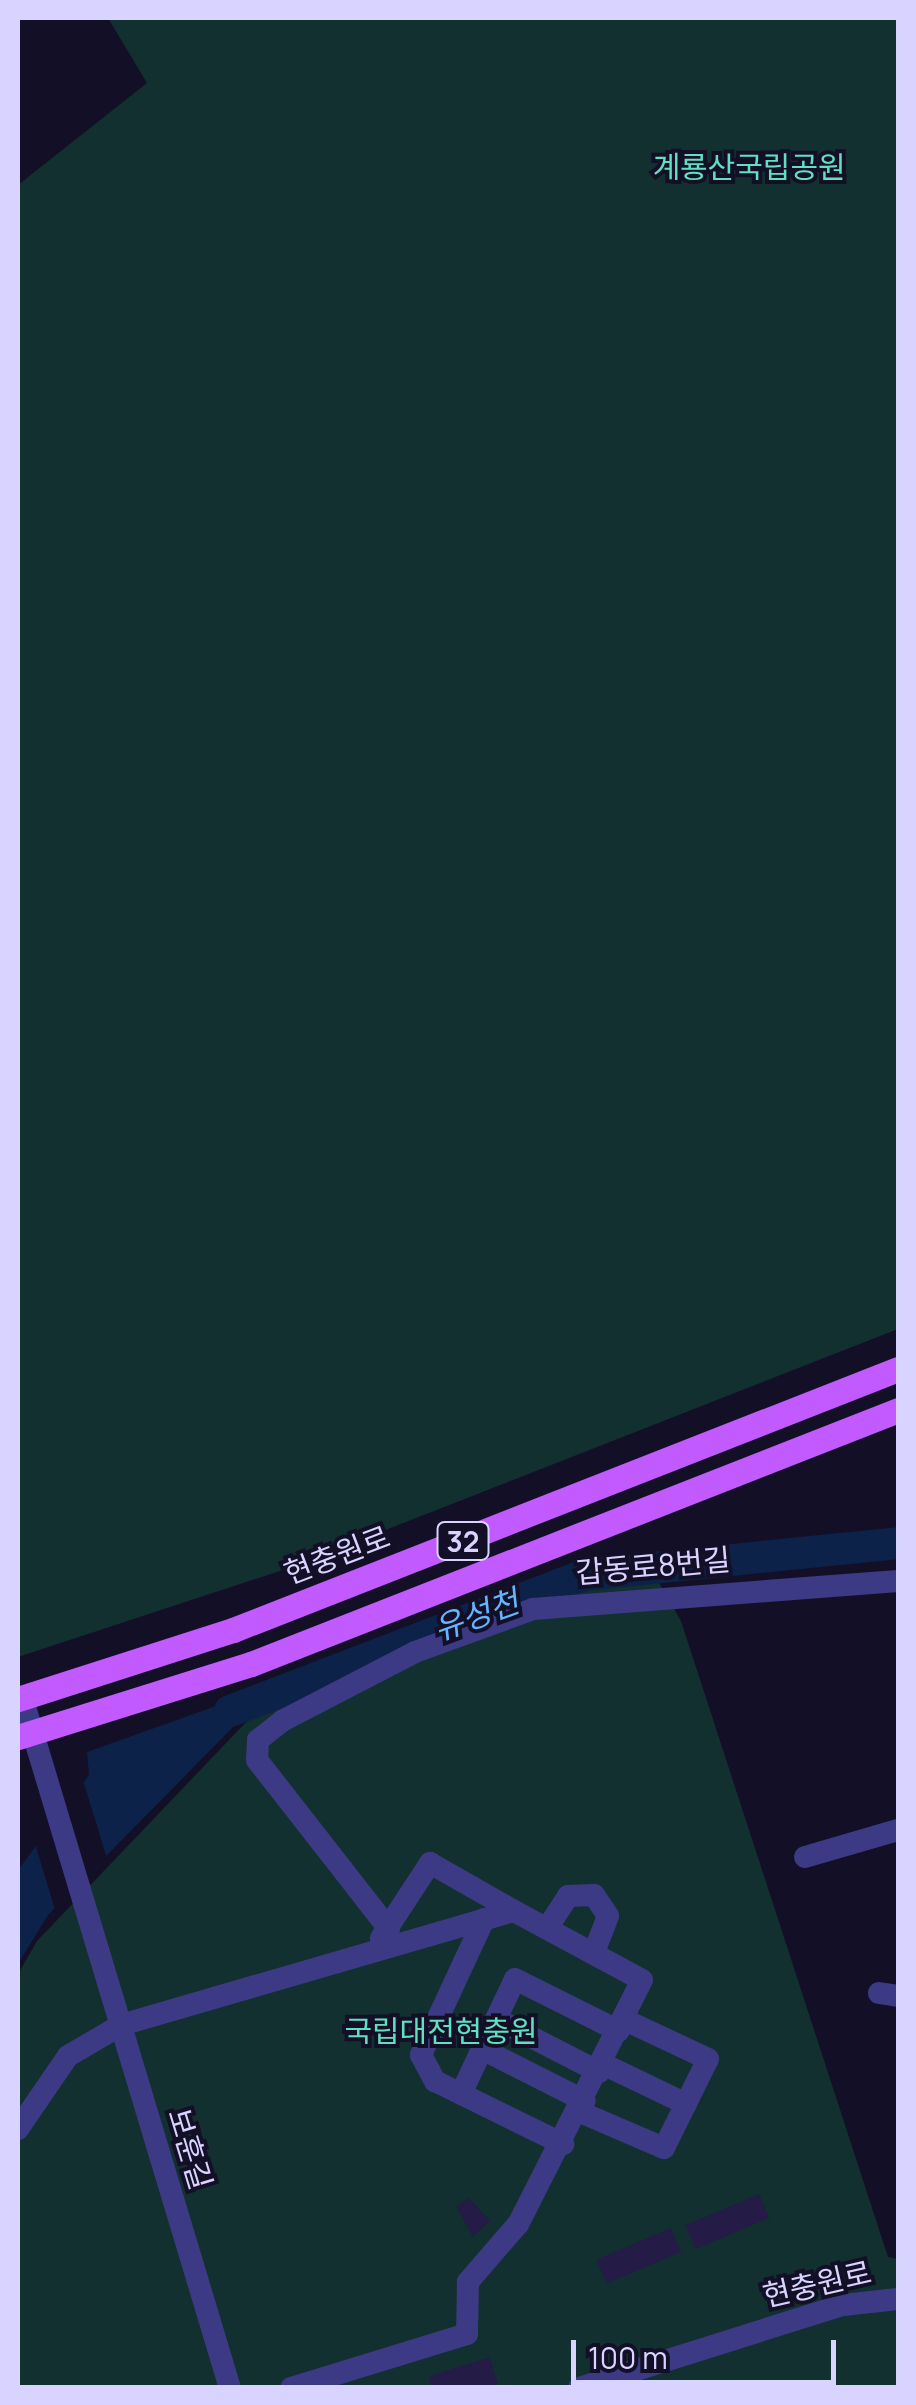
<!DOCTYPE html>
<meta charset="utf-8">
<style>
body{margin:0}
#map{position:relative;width:916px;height:2405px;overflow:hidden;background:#130f26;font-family:Manrope,"Noto Sans KR",sans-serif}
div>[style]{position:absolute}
.green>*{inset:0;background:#12302f}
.water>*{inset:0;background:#0c2248}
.pier>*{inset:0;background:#130f26}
.river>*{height:32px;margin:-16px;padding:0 16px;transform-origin:16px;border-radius:16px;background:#0c2248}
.building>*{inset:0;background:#241b47;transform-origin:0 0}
.minor>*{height:22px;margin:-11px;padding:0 11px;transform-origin:11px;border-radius:11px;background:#3d3a85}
.major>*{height:25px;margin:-12.5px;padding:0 12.5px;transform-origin:12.5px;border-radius:12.5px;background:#c25bff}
span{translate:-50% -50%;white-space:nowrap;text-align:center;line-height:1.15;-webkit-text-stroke:8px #130f26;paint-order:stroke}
.shield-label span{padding:2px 8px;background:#130f26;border:2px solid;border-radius:8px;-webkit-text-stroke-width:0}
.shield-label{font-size:28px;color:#d9d4ff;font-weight:700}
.park-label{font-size:30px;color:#5fe0c0}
.street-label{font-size:30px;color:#d9d4ff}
.water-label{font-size:32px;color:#62b6ff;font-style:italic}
.frame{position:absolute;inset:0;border:20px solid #d9d4ff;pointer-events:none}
.scale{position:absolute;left:571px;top:2340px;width:265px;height:45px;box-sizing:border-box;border:5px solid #d9d4ff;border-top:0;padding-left:12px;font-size:30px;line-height:35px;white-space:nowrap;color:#d9d4ff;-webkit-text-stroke:8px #130f26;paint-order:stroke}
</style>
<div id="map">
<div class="green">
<div style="clip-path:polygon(108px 18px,898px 18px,898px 1329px,286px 1569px,18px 1657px,18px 185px,147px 83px)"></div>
<div style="clip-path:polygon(653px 1572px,681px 1621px,888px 2257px,898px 2259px,898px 2387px,18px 2388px,18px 1974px,37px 1941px,249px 1719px,506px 1609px)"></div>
</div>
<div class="water">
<div style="clip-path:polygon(269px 1687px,272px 1701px,246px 1714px,48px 1915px,18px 1964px,18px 1870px,89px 1775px,87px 1752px)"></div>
</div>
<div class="pier">
<div style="clip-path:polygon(82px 1777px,108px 1862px,56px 1913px,34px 1840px)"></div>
</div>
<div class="river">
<div style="left:230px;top:1711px;width:379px;rotate:-21deg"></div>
<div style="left:584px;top:1575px;width:316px;rotate:-5.8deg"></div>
</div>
<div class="building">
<div style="left:759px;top:2194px;width:26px;height:80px;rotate:67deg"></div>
<div style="clip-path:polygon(469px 2198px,490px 2221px,473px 2237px,456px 2206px)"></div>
<div style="left:671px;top:2228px;width:26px;height:81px;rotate:67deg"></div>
<div style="clip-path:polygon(490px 2357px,499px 2388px,432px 2388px,429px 2376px)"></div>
</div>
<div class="minor">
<div style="left:22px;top:1697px;width:722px;rotate:73.25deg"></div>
<div style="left:805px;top:1857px;width:97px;rotate:-16.2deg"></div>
<div style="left:484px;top:1919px;width:150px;rotate:114.9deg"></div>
<div style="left:421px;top:2055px;width:30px;rotate:62deg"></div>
<div style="left:435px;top:2081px;width:143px;rotate:26.2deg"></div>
<div style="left:548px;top:1927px;width:37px;rotate:-57deg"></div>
<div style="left:568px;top:1896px;width:26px;rotate:-2deg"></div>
<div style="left:594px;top:1895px;width:25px;rotate:56deg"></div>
<div style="left:608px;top:1916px;width:40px;rotate:111deg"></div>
<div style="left:389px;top:1929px;width:214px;rotate:-128deg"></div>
<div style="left:257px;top:1760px;width:20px;rotate:-87deg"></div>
<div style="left:258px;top:1740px;width:31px;rotate:-38deg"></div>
<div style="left:282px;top:1721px;width:150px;rotate:-27.4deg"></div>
<div style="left:415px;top:1652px;width:126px;rotate:-20deg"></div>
<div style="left:533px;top:1609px;width:366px;rotate:-4.4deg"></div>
<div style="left:381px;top:1938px;width:90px;rotate:-56.8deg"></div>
<div style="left:430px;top:1863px;width:97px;rotate:29.7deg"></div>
<div style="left:879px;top:1993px;width:19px;rotate:9deg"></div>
<div style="left:496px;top:2019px;width:116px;rotate:27.2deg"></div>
<div style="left:482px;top:2049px;width:77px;rotate:-64.8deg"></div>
<div style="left:515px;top:1979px;width:116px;rotate:26.6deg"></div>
<div style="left:603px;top:2064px;width:92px;rotate:25.7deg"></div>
<div style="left:461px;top:2094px;width:50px;rotate:-65deg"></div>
<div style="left:482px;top:2049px;width:115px;rotate:26.8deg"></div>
<div style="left:580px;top:2112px;width:91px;rotate:23.2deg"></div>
<div style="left:664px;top:2148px;width:99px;rotate:-63.7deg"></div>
<div style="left:708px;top:2059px;width:92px;rotate:-154.8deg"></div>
<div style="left:18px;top:2129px;width:88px;rotate:-55.6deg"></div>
<div style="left:68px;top:2056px;width:61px;rotate:-30.3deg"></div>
<div style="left:121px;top:2025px;width:409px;rotate:-16.2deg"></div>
<div style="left:514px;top:1911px;width:145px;rotate:28.3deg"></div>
<div style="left:642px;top:1980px;width:274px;rotate:116.9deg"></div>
<div style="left:518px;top:2224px;width:77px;rotate:130.8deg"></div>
<div style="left:468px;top:2282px;width:52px;rotate:91.1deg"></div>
<div style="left:467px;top:2334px;width:184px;rotate:162.9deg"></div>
<div style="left:579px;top:2388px;width:277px;rotate:-17.5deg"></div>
<div style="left:843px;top:2305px;width:55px;rotate:-6.2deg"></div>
</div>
<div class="major">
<div style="left:18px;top:1699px;width:226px;rotate:-17.8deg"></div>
<div style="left:233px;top:1630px;width:714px;rotate:-21.43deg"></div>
<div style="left:18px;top:1737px;width:244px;rotate:-17.4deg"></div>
<div style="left:251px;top:1664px;width:695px;rotate:-21.43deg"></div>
</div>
<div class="shield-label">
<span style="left:463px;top:1541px">32</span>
</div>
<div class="park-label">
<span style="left:749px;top:167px">계룡산국립공원</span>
<span style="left:441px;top:2031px">국립대전현충원</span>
</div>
<div class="street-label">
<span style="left:337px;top:1555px;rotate:-21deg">현충원로</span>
<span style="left:653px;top:1566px;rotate:-5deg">갑동로8번길</span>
<span style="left:190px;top:2149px;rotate:73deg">보훈길</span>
<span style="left:817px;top:2284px;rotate:-13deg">현충원로</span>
</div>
<div class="water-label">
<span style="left:476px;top:1615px;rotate:-20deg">유성천</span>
</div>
<div class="frame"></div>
<div class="scale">100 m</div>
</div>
